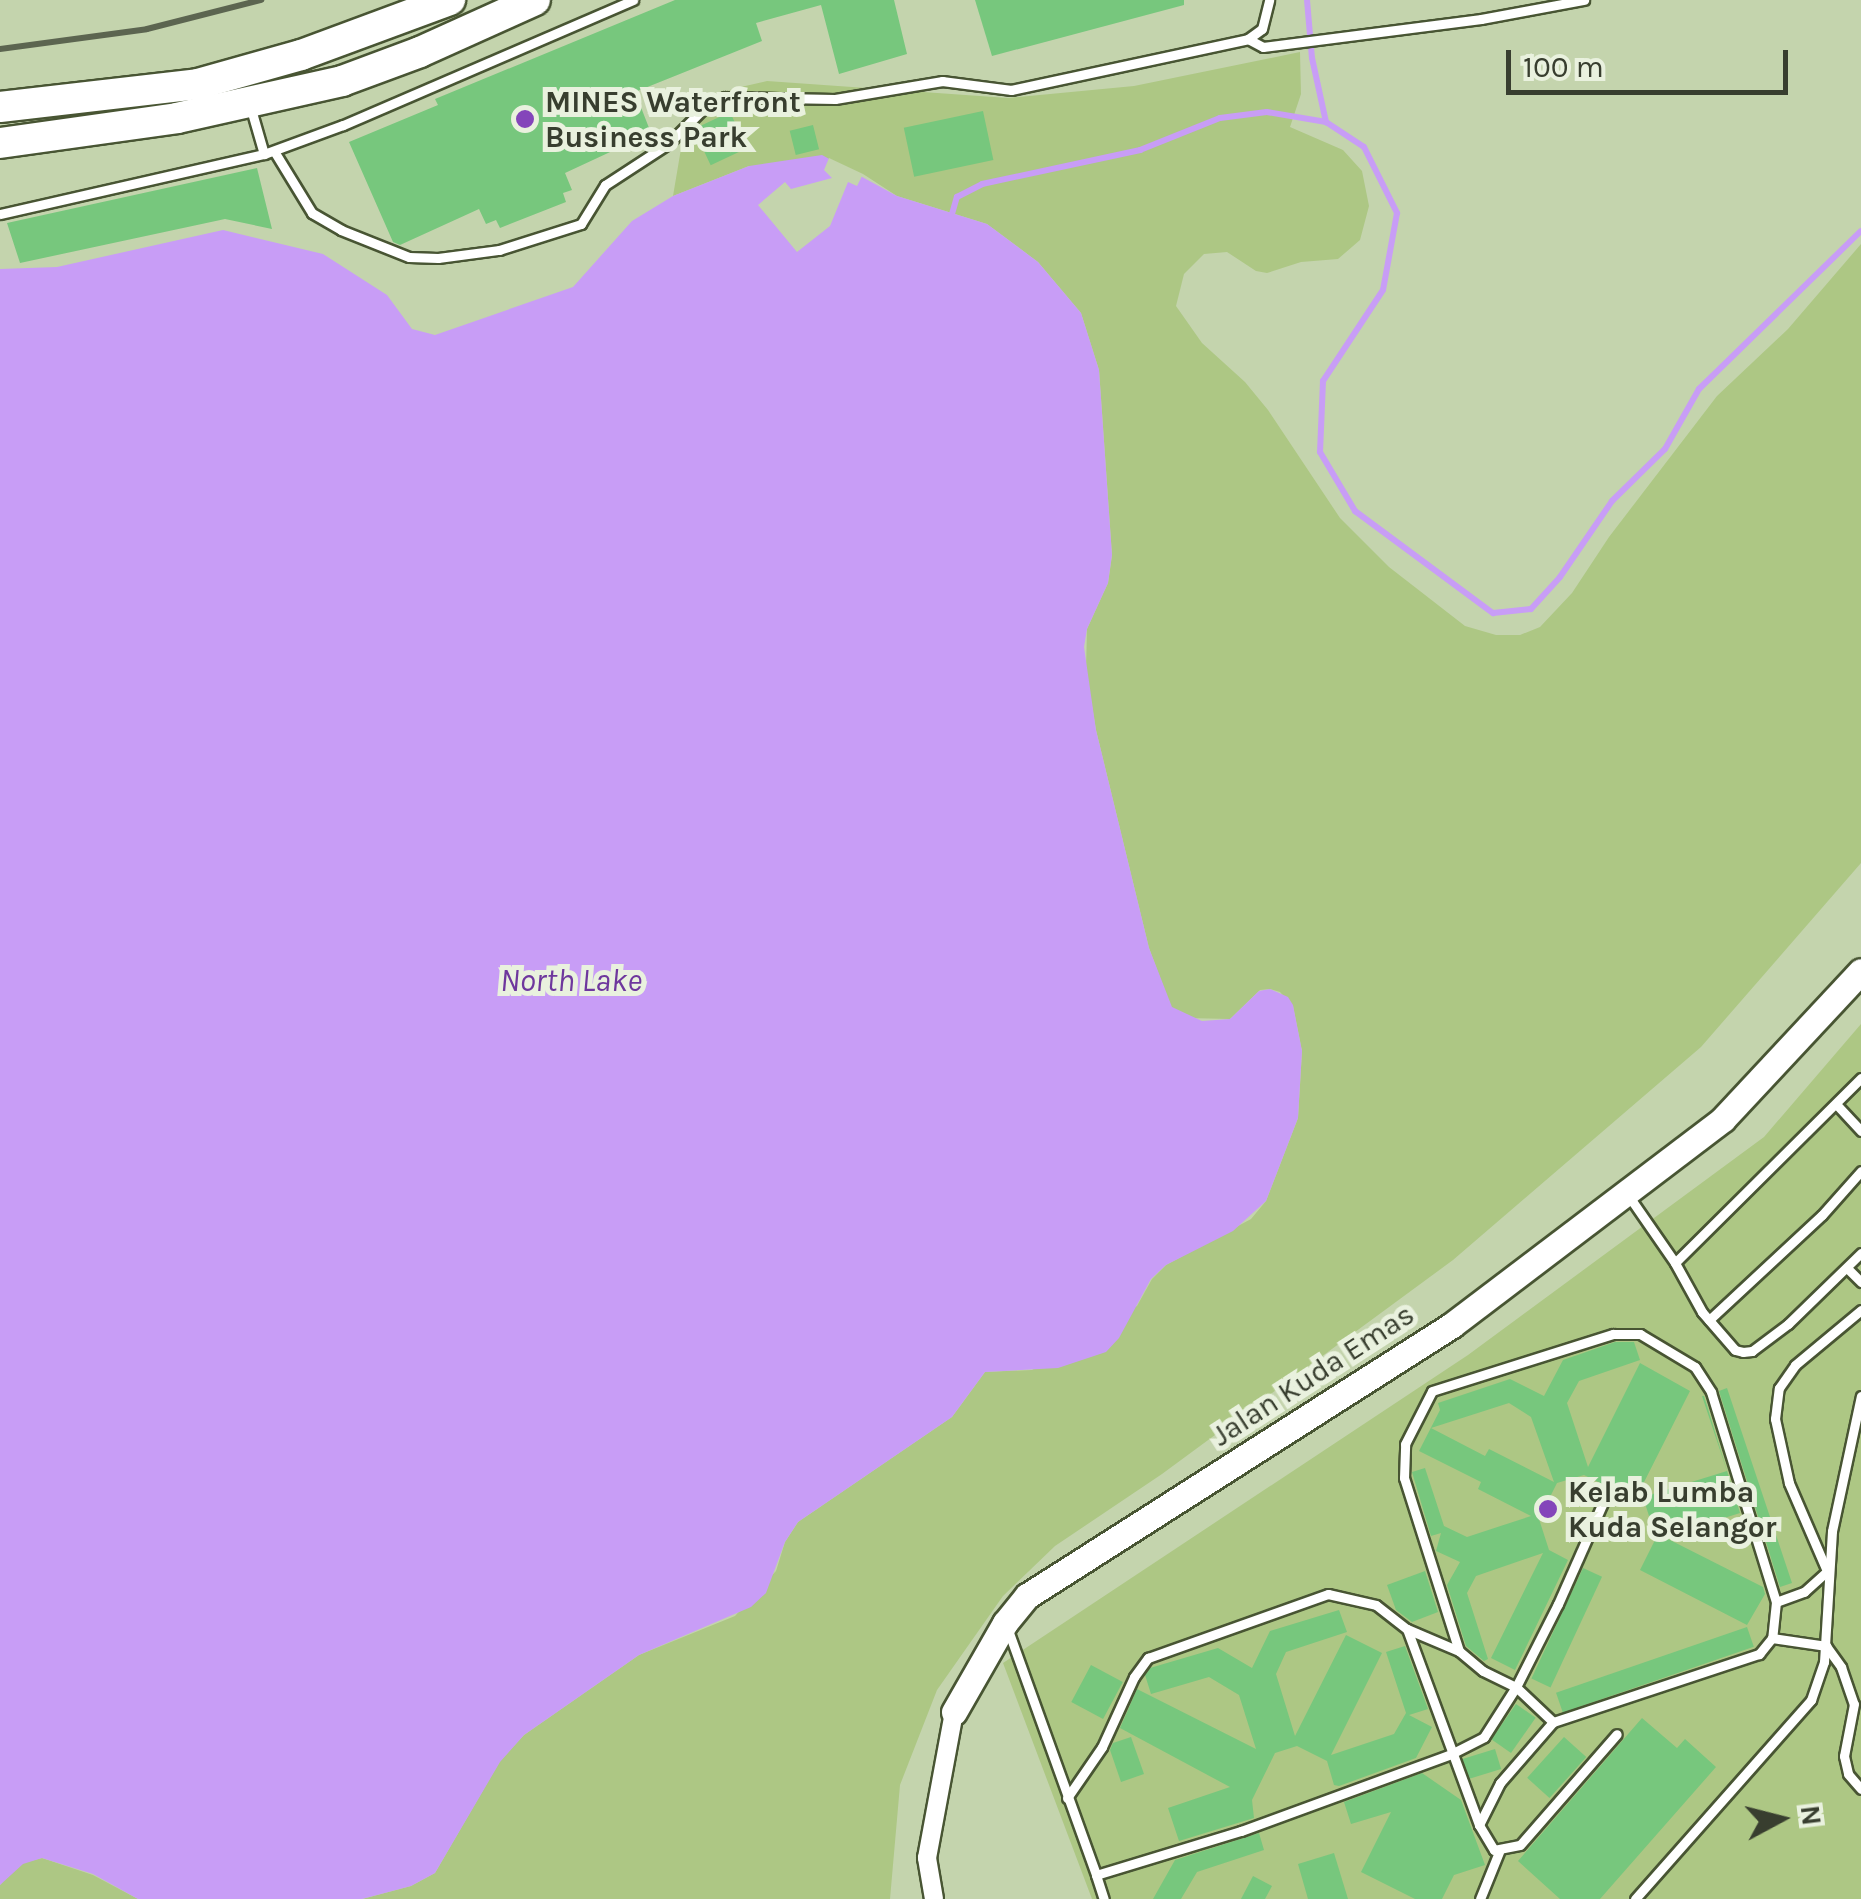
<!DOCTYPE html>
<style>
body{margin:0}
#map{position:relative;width:1861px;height:1899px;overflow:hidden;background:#c4d4ad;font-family:Karla,sans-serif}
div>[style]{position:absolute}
.green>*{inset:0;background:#adc784}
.water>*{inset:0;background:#c89df6}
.pier>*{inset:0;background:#c4d4ad}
.stream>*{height:6px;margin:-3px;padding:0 3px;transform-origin:3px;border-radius:3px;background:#c89df6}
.building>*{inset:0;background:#77c77d;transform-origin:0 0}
.roads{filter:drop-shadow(2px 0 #485533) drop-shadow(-2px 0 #485533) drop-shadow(0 2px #485533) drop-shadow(0 -2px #485533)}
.lane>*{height:9px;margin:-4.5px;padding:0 4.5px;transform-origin:4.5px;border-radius:4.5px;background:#fff}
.street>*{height:18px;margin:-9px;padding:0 9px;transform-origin:9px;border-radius:9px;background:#fff}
.secondary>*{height:25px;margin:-12.5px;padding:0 12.5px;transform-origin:12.5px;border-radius:12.5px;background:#fff}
.highway>*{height:30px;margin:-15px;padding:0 15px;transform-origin:15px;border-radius:15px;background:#fff}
.rail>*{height:6px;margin:-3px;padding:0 3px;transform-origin:3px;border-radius:3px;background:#5c6550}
.dots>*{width:28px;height:28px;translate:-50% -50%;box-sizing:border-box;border:5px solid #e9f1de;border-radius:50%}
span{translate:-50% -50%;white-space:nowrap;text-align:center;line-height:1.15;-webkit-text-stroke:10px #e9f1de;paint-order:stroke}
.poi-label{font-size:30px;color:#383e2f;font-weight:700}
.left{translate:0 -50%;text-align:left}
.street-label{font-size:30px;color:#383e2f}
.water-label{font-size:32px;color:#6e379d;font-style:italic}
.north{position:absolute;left:1731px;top:1769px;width:100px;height:100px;-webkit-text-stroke:8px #e9f1de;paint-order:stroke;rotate:83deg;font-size:28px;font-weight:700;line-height:40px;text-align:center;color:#383e2f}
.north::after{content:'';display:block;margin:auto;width:35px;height:45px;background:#383e2f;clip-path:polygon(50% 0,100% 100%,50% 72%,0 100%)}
.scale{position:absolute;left:1506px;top:50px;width:282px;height:45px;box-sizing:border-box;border:5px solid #383e2f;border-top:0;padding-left:12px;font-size:30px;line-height:35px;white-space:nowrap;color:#383e2f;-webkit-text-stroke:8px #e9f1de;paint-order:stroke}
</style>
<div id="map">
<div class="green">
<div style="clip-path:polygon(1300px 52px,1301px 94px,1290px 127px,1343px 150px,1362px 171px,1369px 206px,1360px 240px,1338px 259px,1301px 262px,1267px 273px,1256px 271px,1227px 252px,1204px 254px,1184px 274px,1176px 306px,1202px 343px,1245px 382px,1268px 410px,1340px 518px,1389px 567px,1465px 626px,1496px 635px,1520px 635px,1540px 627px,1572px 593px,1609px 537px,1717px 396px,1788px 329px,1861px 244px,1861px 863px,1701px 1047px,1453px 1260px,1162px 1474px,1055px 1546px,1003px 1596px,937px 1690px,900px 1785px,890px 1899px,362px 1899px,411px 1886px,435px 1873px,500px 1761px,524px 1735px,639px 1655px,735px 1616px,776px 1571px,785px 1542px,798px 1522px,952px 1417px,985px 1372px,1032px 1370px,1137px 1306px,1152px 1279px,1166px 1265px,1251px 1219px,1266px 1201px,1298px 1118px,1302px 1051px,1293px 1006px,1280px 992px,1270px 989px,1260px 990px,1230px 1019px,1187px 1018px,1171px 1007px,1149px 948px,1096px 730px,1086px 670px,1087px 629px,1108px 583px,1112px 555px,1099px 370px,1081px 313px,1038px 262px,987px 224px,897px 196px,863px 174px,749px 166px,673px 196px,684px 131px,700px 106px,732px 89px,767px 81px,1008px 98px,1134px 86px)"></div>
<div style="clip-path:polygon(1861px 1024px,1861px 1899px,1092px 1899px,1003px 1663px,1468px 1355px,1764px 1137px)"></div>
<div style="clip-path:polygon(42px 1858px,93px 1875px,138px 1899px,0 1899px,0 1885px,5px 1879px,23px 1863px)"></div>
</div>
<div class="water">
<div style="clip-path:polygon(822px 155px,897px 196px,987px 224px,1038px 262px,1081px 313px,1099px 370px,1112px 555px,1108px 583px,1087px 629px,1084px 647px,1096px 730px,1149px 948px,1172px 1007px,1202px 1021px,1230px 1019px,1259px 991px,1270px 989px,1288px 997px,1293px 1005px,1302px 1051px,1298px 1118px,1266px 1201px,1233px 1231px,1166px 1265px,1151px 1279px,1119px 1338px,1106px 1352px,1058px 1368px,985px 1372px,952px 1417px,798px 1522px,785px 1542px,766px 1593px,751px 1607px,639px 1655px,524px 1735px,500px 1762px,435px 1873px,411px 1886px,362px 1899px,138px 1899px,93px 1874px,42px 1858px,23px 1864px,0 1885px,0 269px,57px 267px,223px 230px,323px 254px,387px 295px,412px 329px,435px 335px,573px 287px,632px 221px,673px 196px,749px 166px)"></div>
</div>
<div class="pier">
<div style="clip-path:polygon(829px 158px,863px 174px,857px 186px,848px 182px,830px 226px,797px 252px,758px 205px,785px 182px,791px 189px,832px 178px,824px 170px)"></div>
</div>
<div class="stream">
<div style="left:1307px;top:0;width:58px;rotate:85.1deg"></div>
<div style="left:1312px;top:58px;width:66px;rotate:77.7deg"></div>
<div style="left:952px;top:214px;width:18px;rotate:-74deg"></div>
<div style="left:957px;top:197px;width:28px;rotate:-27deg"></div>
<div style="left:982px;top:184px;width:162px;rotate:-12.1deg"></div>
<div style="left:1140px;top:150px;width:86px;rotate:-21.8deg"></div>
<div style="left:1220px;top:118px;width:47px;rotate:-7.3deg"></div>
<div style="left:1267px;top:112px;width:60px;rotate:9.6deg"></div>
<div style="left:1326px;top:122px;width:45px;rotate:33.3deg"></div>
<div style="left:1364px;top:147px;width:74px;rotate:63.4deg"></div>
<div style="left:1397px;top:213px;width:78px;rotate:100.3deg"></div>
<div style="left:1383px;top:290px;width:109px;rotate:123.4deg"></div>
<div style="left:1323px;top:381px;width:71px;rotate:92.4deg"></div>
<div style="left:1320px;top:452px;width:69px;rotate:59.3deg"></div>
<div style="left:1355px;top:511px;width:172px;rotate:36.5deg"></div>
<div style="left:1493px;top:613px;width:38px;rotate:-6deg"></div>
<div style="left:1531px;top:609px;width:43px;rotate:-47.8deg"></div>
<div style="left:1560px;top:577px;width:92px;rotate:-55.6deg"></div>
<div style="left:1612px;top:501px;width:74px;rotate:-44.5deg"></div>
<div style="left:1665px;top:449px;width:69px;rotate:-60.5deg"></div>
<div style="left:1699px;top:389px;width:226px;rotate:-44.3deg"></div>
</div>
<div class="building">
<div style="clip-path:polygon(675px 0,894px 0,907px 54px,839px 74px,821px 5px,756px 23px,762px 41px,635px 92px,651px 133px,565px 173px,572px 190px,563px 193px,566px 202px,500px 228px,496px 220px,486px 224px,479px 209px,400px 245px,393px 242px,349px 142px,438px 105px,435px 99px)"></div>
<div style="clip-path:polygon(975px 0,1184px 0,1184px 5px,992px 56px)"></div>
<div style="left:983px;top:111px;width:50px;height:81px;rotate:78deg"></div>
<div style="left:730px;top:112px;width:40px;height:40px;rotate:65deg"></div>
<div style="left:813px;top:125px;width:25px;height:24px;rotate:76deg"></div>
<div style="clip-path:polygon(257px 168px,272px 229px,225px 219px,20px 263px,7px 223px)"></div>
<div style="clip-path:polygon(evenodd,1615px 1342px,1634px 1342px,1640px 1360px,1579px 1381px,1567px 1403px,1588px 1467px,1640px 1363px,1690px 1391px,1635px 1500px,1584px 1475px,1557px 1483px,1539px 1519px,1549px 1550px,1568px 1560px,1515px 1670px,1491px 1658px,1543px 1553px,1476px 1576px,1467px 1593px,1488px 1659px,1484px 1661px,1466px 1646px,1447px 1585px,1460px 1562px,1436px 1551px,1441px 1533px,1431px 1536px,1412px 1472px,1425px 1468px,1444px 1526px,1467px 1537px,1531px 1516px,1478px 1489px,1481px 1482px,1419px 1451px,1440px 1410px,1438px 1403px,1510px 1379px,1544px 1396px,1563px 1360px,1615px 1342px,1509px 1403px,1531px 1417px,1554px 1482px,1489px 1449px,1485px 1456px,1431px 1428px,1509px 1403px)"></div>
<div style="clip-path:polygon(1727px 1388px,1792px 1583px,1780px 1587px,1719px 1391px)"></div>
<div style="clip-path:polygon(1702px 1396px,1704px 1396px,1740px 1513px,1664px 1537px,1763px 1587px,1765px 1594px,1747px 1625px,1640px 1570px,1656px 1538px,1643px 1497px,1727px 1471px)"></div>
<div style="left:1583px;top:1568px;width:21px;height:122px;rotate:25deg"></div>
<div style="clip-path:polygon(1425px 1571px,1438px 1612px,1412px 1622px,1396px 1610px,1387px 1585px)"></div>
<div style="clip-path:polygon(1339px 1610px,1347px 1632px,1286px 1652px,1276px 1674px,1295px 1736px,1346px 1635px,1382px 1653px,1331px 1755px,1394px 1734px,1406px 1713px,1386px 1652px,1405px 1646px,1428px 1709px,1409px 1715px,1432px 1727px,1416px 1758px,1339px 1786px,1334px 1785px,1327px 1761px,1297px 1746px,1275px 1753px,1252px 1800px,1254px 1818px,1179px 1841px,1168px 1808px,1230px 1787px,1120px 1728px,1137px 1689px,1256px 1749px,1239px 1695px,1209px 1677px,1151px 1694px,1145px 1675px,1150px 1668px,1218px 1648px,1252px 1668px,1270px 1631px)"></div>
<div style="left:1747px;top:1627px;width:21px;height:202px;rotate:71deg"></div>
<div style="left:1091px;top:1665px;width:36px;height:42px;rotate:28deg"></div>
<div style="left:1516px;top:1704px;width:24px;height:43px;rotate:35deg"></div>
<div style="clip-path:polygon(1642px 1718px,1677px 1748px,1685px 1739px,1716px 1767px,1600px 1899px,1560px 1899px,1518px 1861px)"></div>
<div style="clip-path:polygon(1131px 1737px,1144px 1774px,1121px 1782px,1110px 1750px,1113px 1743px)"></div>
<div style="left:1564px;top:1737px;width:30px;height:55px;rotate:42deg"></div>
<div style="left:1495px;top:1749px;width:21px;height:34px;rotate:73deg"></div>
<div style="clip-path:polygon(1422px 1773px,1461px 1800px,1485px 1865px,1454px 1875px,1442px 1899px,1415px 1899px,1361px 1872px,1391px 1812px,1351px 1824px,1344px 1802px)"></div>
<div style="clip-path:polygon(1259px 1833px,1264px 1850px,1197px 1872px,1181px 1899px,1153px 1899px,1175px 1860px)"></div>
<div style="clip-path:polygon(1334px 1853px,1348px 1899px,1308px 1899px,1298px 1864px)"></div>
<div style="clip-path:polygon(1253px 1876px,1272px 1886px,1265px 1899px,1241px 1899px)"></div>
</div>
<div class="roads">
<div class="lane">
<div style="left:1248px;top:39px;width:17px;rotate:28deg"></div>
<div style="left:1263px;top:47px;width:220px;rotate:-7.3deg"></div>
<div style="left:1481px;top:19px;width:105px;rotate:-10.5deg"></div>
<div style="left:251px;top:109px;width:47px;rotate:73.9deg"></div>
<div style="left:264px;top:154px;width:84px;rotate:-20.2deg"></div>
<div style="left:343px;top:125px;width:316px;rotate:-23.3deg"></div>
<div style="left:274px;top:151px;width:73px;rotate:58.5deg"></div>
<div style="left:312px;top:213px;width:34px;rotate:30deg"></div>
<div style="left:341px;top:230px;width:73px;rotate:21.7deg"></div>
<div style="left:409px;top:257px;width:29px;rotate:2deg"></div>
<div style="left:438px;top:258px;width:62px;rotate:-7.5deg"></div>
<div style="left:499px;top:250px;width:86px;rotate:-17.6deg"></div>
<div style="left:581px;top:224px;width:46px;rotate:-58.4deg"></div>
<div style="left:605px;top:185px;width:75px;rotate:-33.1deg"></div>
<div style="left:668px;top:144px;width:55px;rotate:-45deg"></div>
<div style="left:707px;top:105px;width:20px;rotate:-24deg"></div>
<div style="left:725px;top:97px;width:110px;rotate:1deg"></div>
<div style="left:835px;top:99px;width:109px;rotate:-9.5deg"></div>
<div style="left:942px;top:81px;width:70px;rotate:7.4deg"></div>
<div style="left:1011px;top:90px;width:242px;rotate:-12.1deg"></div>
<div style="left:1248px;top:39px;width:17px;rotate:-36deg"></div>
<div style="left:1262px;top:29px;width:30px;rotate:-76deg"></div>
<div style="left:0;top:214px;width:271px;rotate:-12.8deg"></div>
<div style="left:1861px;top:1078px;width:262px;rotate:135.2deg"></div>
<div style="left:1675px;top:1263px;width:56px;rotate:61.1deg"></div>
<div style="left:1702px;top:1312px;width:50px;rotate:49deg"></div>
<div style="left:1735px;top:1350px;width:8px;rotate:14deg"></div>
<div style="left:1743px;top:1352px;width:9px;rotate:-6deg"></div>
<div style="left:1752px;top:1351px;width:45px;rotate:-36.9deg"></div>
<div style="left:1788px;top:1324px;width:102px;rotate:-44.2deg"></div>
<div style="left:1836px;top:1104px;width:37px;rotate:47deg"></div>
<div style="left:1628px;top:1195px;width:83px;rotate:55.3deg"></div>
<div style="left:1847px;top:1268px;width:20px;rotate:45deg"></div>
<div style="left:1709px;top:1320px;width:154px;rotate:-42.9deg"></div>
<div style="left:1822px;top:1215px;width:59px;rotate:-48.4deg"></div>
<div style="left:1776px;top:1602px;width:30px;rotate:-20deg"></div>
<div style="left:1804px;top:1592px;width:31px;rotate:-42deg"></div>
<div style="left:1827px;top:1571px;width:96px;rotate:-113.4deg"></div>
<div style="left:1789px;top:1483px;width:66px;rotate:-102.3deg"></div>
<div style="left:1775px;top:1419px;width:31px;rotate:-83deg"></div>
<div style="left:1779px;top:1388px;width:28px;rotate:-55deg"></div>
<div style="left:1795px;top:1365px;width:86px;rotate:-39.8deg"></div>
<div style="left:1407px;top:1629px;width:56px;rotate:22.9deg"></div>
<div style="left:1459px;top:1651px;width:31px;rotate:40deg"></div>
<div style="left:1483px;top:1671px;width:37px;rotate:26deg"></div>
<div style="left:1516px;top:1687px;width:51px;rotate:43.4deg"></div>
<div style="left:1008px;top:1630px;width:260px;rotate:70.2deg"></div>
<div style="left:1096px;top:1875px;width:152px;rotate:-16.9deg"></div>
<div style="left:1241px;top:1831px;width:224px;rotate:-20.1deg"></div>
<div style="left:1451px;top:1754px;width:37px;rotate:-27deg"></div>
<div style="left:1484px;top:1737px;width:59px;rotate:-57.4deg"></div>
<div style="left:1516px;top:1687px;width:93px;rotate:-63.2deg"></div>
<div style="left:1558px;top:1604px;width:116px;rotate:-66.1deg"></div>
<div style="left:1772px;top:1638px;width:55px;rotate:8.4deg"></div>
<div style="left:1826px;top:1646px;width:26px;rotate:54deg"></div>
<div style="left:1841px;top:1667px;width:39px;rotate:71deg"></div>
<div style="left:1854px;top:1704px;width:53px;rotate:100.9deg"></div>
<div style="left:1844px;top:1756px;width:18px;rotate:77deg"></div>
<div style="left:1848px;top:1774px;width:20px;rotate:49deg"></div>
<div style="left:1459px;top:1651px;width:182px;rotate:-107.6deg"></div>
<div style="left:1404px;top:1478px;width:34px;rotate:-88deg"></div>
<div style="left:1405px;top:1444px;width:59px;rotate:-63deg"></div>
<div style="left:1432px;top:1391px;width:190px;rotate:-17.5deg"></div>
<div style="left:1613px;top:1334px;width:27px"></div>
<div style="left:1640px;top:1334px;width:64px;rotate:31deg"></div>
<div style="left:1695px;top:1367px;width:30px;rotate:57deg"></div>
<div style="left:1711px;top:1392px;width:220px;rotate:72.8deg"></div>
<div style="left:1776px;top:1602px;width:36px;rotate:96deg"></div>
<div style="left:1772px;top:1638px;width:21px;rotate:129deg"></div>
<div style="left:1759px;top:1654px;width:217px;rotate:161.7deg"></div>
<div style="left:1553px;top:1722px;width:81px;rotate:131deg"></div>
<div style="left:1500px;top:1783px;width:47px;rotate:116.6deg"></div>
<div style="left:1067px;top:1798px;width:62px;rotate:-55.5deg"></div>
<div style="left:1102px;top:1747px;width:77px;rotate:-65.4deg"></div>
<div style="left:1134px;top:1677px;width:24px;rotate:-54deg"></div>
<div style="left:1148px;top:1658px;width:191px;rotate:-19.6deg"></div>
<div style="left:1328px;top:1594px;width:49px;rotate:12.9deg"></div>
<div style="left:1376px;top:1605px;width:39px;rotate:38deg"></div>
<div style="left:1407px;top:1629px;width:209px;rotate:69.8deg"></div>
<div style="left:1479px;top:1825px;width:29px;rotate:59deg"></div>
<div style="left:1494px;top:1850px;width:26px;rotate:-11deg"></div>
<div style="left:1520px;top:1845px;width:147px;rotate:-48.9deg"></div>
<div style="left:1096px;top:1875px;width:25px;rotate:72deg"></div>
<div style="left:1480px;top:1899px;width:51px;rotate:-68deg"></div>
<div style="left:1635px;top:1899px;width:266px;rotate:-48.5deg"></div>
<div style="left:1811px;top:1700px;width:40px;rotate:-71.1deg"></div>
<div style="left:1824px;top:1662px;width:131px;rotate:-86.5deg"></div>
<div style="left:1832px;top:1531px;width:138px;rotate:-77.9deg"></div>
</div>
<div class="street">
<div style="left:934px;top:1899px;width:42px;rotate:-99.7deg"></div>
<div style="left:927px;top:1858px;width:148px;rotate:-79.5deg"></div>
</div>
<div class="secondary">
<div style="left:954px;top:1712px;width:103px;rotate:-60.2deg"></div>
<div style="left:1005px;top:1623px;width:35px;rotate:-51deg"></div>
<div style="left:1027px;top:1596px;width:504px;rotate:-32.52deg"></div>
<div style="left:1452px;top:1325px;width:340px;rotate:-37.2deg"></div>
<div style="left:1723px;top:1119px;width:202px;rotate:-47deg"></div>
</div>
<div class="highway">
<div style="left:0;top:107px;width:199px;rotate:-6.6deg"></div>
<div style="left:198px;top:84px;width:107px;rotate:-15.7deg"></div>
<div style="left:301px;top:55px;width:159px;rotate:-20.3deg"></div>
<div style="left:0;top:143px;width:179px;rotate:-8deg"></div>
<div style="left:177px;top:118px;width:169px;rotate:-12.6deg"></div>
<div style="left:342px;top:81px;width:83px;rotate:-20.4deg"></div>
<div style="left:420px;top:52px;width:126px;rotate:-24.3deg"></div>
</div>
</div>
<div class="rail">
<div style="left:0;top:49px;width:148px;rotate:-7.7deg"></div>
<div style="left:147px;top:29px;width:118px;rotate:-14.3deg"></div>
</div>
<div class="dots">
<div style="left:525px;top:119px;background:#8445ba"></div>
<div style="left:1548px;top:1509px;background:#8445ba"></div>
</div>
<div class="poi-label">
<span class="left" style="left:545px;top:119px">MINES Waterfront<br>Business Park</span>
<span class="left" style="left:1568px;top:1509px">Kelab Lumba<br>Kuda Selangor</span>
</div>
<div class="street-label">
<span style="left:1313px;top:1375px;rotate:-33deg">Jalan Kuda Emas</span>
</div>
<div class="water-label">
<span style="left:571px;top:981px">North Lake</span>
</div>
<div class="north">N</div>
<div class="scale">100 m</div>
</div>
